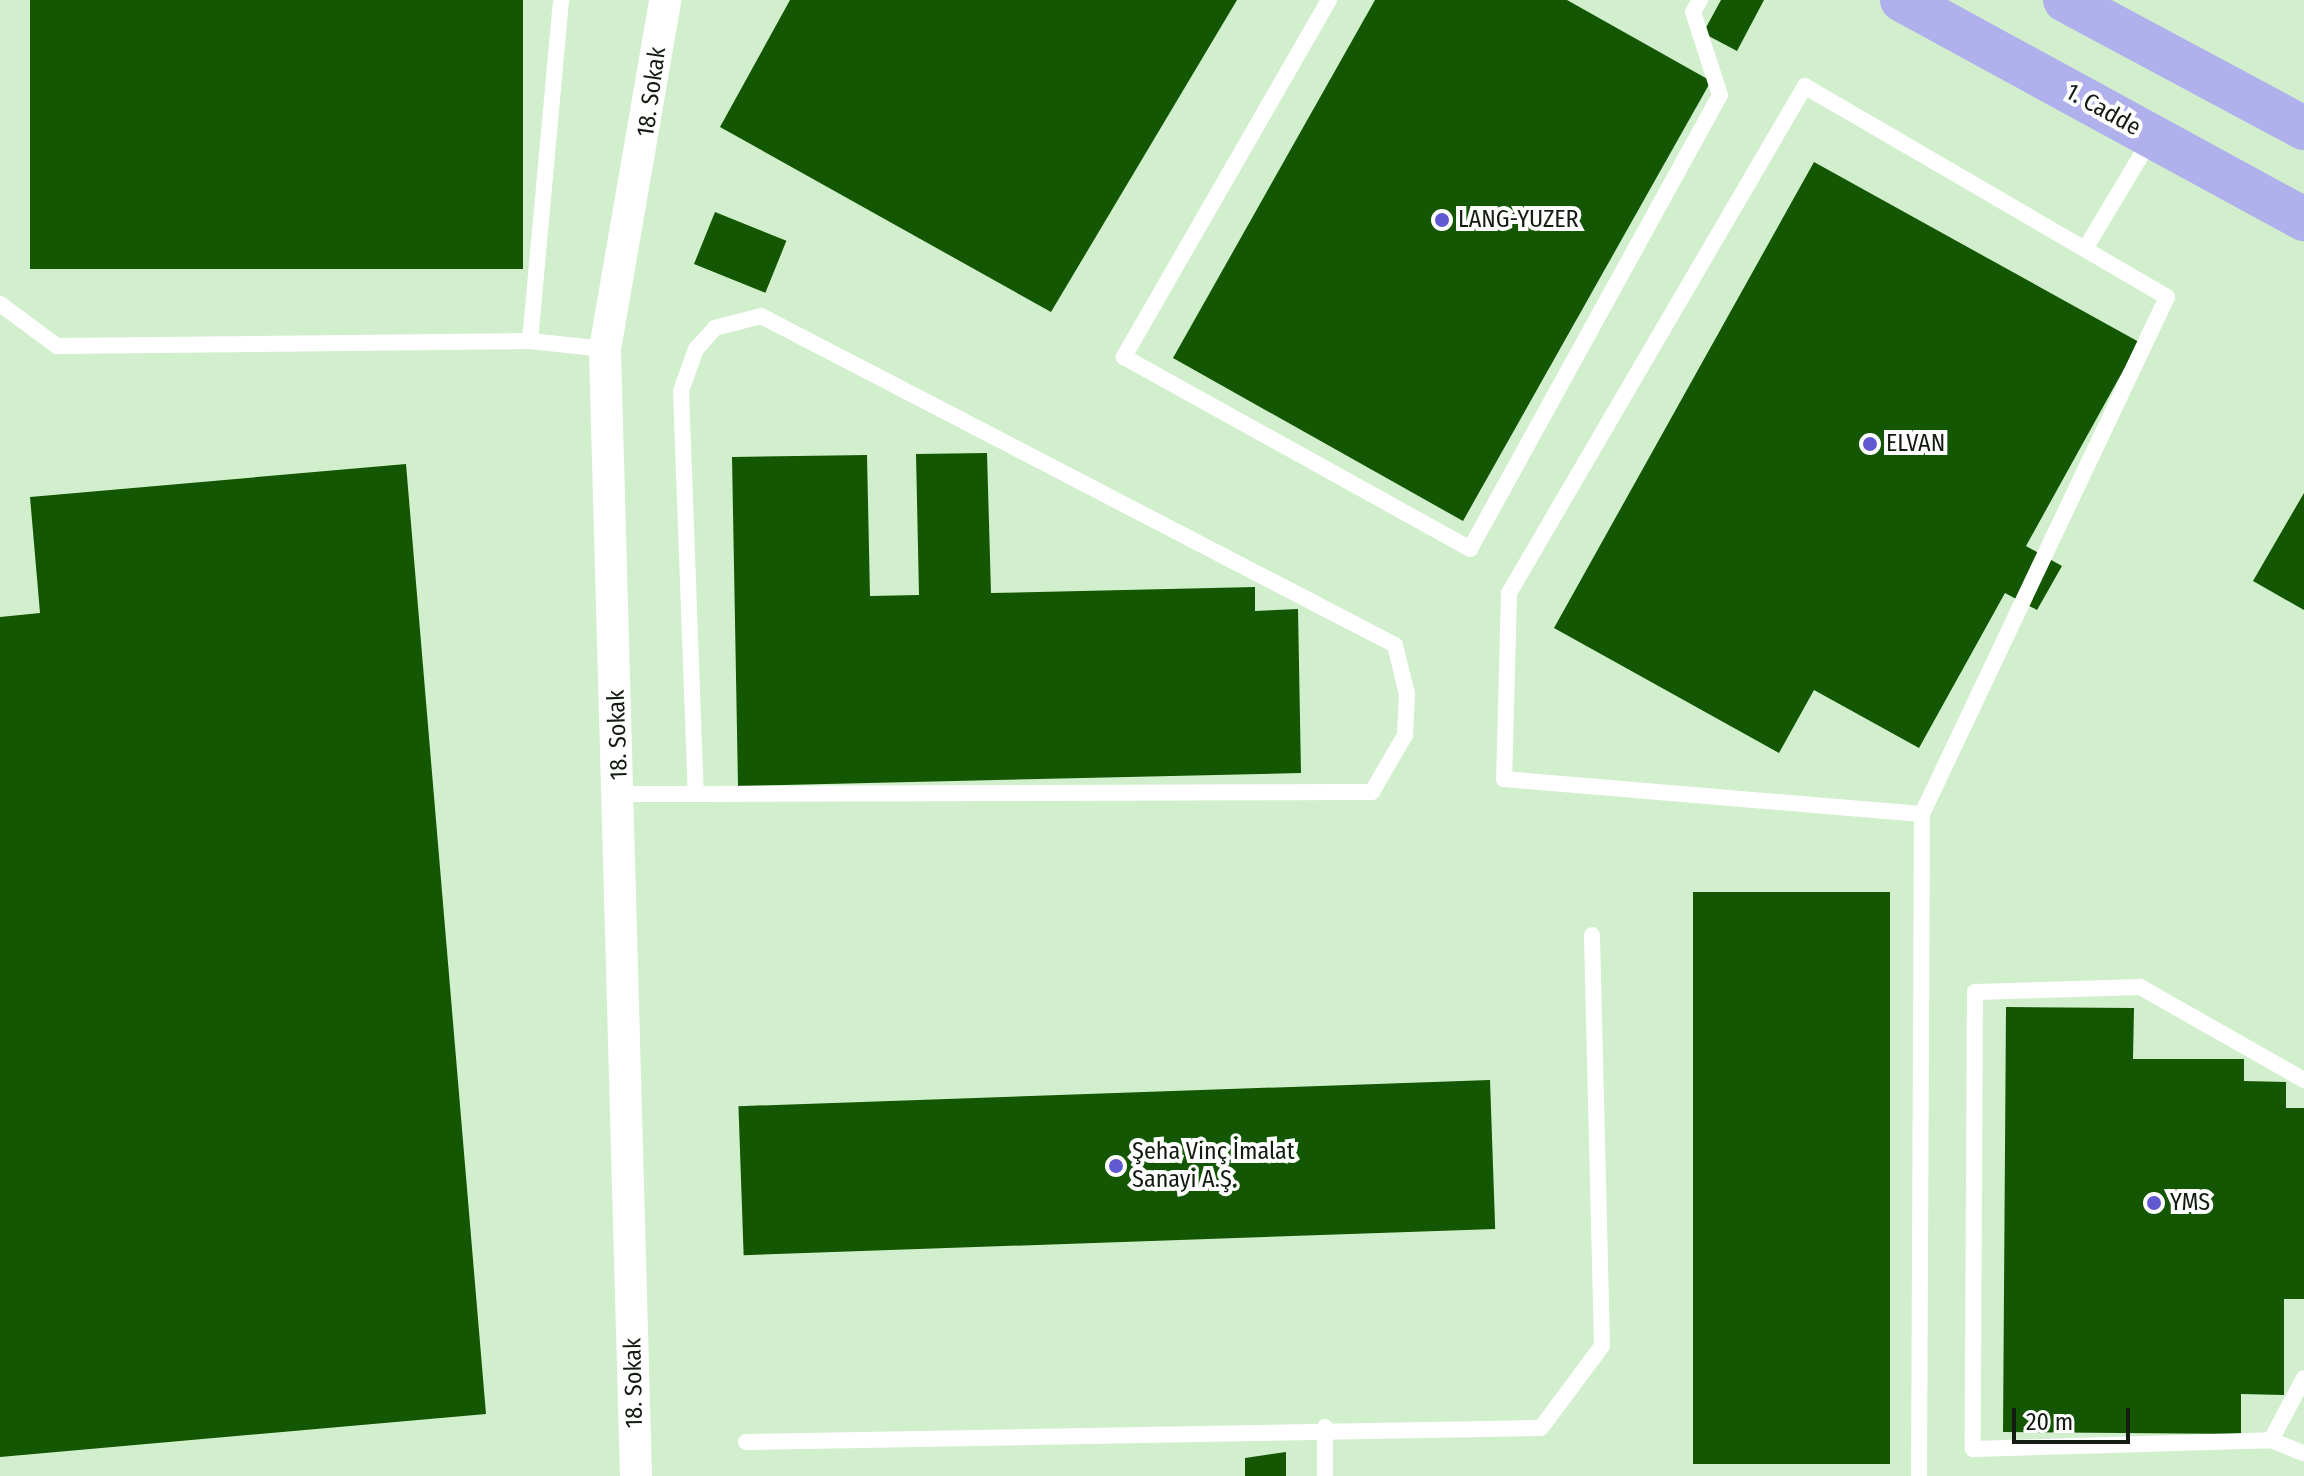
<!DOCTYPE html>
<meta charset="utf-8">
<style>
body{margin:0}
#map{position:relative;width:2304px;height:1476px;overflow:hidden;background:#e2fadd;font-family:"Fira Sans Condensed",sans-serif}
div>[style]{position:absolute}
.built>*{inset:0;background:#d2efcd;transform-origin:0 0}
.building>*{inset:0;background:#135702;transform-origin:0 0}
.lane>*{height:16px;margin:-8px;padding:0 8px;transform-origin:8px;border-radius:8px;background:#fff}
.street>*{height:32px;margin:-16px;padding:0 16px;transform-origin:16px;border-radius:16px;background:#fff}
.primary>*{height:44px;margin:-22px;padding:0 22px;transform-origin:22px;border-radius:22px;background:#b0b0ed}
.dots>*{width:22px;height:22px;translate:-50% -50%;box-sizing:border-box;border:4px solid #fff;border-radius:50%}
span{translate:-50% -50%;white-space:nowrap;text-align:center;line-height:1.15;-webkit-text-stroke:8px #fff;paint-order:stroke}
.street-label{font-size:24px;color:#141c12}
.poi-label{font-size:24px;color:#141c12}
.left{translate:0 -50%;text-align:left}
.scale{position:absolute;left:2012px;top:1408px;width:118px;height:36px;box-sizing:border-box;border:4px solid #141c12;border-top:0;padding-left:10px;font-size:24px;line-height:28px;white-space:nowrap;color:#141c12;-webkit-text-stroke:6px #fff;paint-order:stroke}
</style>
<div id="map">
<div class="built">
<div style="left:0;top:0;width:2304px;height:1476px"></div>
</div>
<div class="building">
<div style="left:30px;top:0;width:493px;height:269px"></div>
<div style="clip-path:polygon(790px 0,1237px 0,1051px 312px,720px 127px)"></div>
<div style="clip-path:polygon(1375px 0,1567px 0,1711px 81px,1463px 521px,1173px 358px)"></div>
<div style="clip-path:polygon(1721px 0,1764px 0,1737px 51px,1703px 33px)"></div>
<div style="clip-path:polygon(1814px 162px,2139px 342px,2026px 546px,2062px 566px,2037px 610px,2005px 593px,1919px 748px,1814px 690px,1779px 753px,1554px 628px)"></div>
<div style="left:715px;top:212px;width:77px;height:56px;rotate:22deg"></div>
<div style="clip-path:polygon(987px 453px,991px 593px,1255px 587px,1255px 611px,1298px 609px,1301px 773px,738px 786px,732px 457px,867px 455px,870px 596px,919px 595px,916px 454px)"></div>
<div style="clip-path:polygon(406px 464px,486px 1414px,0 1457px,0 617px,40px 613px,30px 497px)"></div>
<div style="clip-path:polygon(2304px 493px,2304px 610px,2253px 581px)"></div>
<div style="left:1890px;top:892px;width:572px;height:197px;rotate:90deg"></div>
<div style="clip-path:polygon(2006px 1007px,2134px 1008px,2133px 1059px,2244px 1059px,2244px 1081px,2286px 1082px,2286px 1108px,2304px 1108px,2304px 1299px,2284px 1299px,2284px 1395px,2241px 1394px,2241px 1434px,2003px 1432px)"></div>
<div style="left:1490px;top:1080px;width:149px;height:752px;rotate:88deg"></div>
<div style="clip-path:polygon(1286px 1452px,1286px 1476px,1245px 1476px,1245px 1458px)"></div>
</div>
<div class="lane">
<div style="left:1329px;top:0;width:412px;rotate:119.9deg"></div>
<div style="left:1124px;top:357px;width:396px;rotate:29deg"></div>
<div style="left:1470px;top:549px;width:518px;rotate:-61.16deg"></div>
<div style="left:1720px;top:95px;width:87px;rotate:-108deg"></div>
<div style="left:1693px;top:12px;width:14px;rotate:-60deg"></div>
<div style="left:2085px;top:249px;width:131px;rotate:-59.1deg"></div>
<div style="left:0;top:304px;width:71px;rotate:36.4deg"></div>
<div style="left:57px;top:346px;width:473px;rotate:-0.6deg"></div>
<div style="left:530px;top:341px;width:75px;rotate:6.1deg"></div>
<div style="left:530px;top:341px;width:342px;rotate:-84.8deg"></div>
<div style="left:620px;top:794px;width:76px"></div>
<div style="left:696px;top:794px;width:676px;rotate:-0.17deg"></div>
<div style="left:1372px;top:792px;width:66px;rotate:-59.9deg"></div>
<div style="left:1405px;top:735px;width:41px;rotate:-87.2deg"></div>
<div style="left:1407px;top:694px;width:50px;rotate:-103.8deg"></div>
<div style="left:1395px;top:645px;width:714px;rotate:-152.57deg"></div>
<div style="left:761px;top:316px;width:48px;rotate:165.4deg"></div>
<div style="left:715px;top:328px;width:28px;rotate:132deg"></div>
<div style="left:696px;top:349px;width:45px;rotate:109.7deg"></div>
<div style="left:681px;top:391px;width:403px;rotate:87.9deg"></div>
<div style="left:2304px;top:1080px;width:189px;rotate:-150.4deg"></div>
<div style="left:2140px;top:987px;width:165px;rotate:178.3deg"></div>
<div style="left:1975px;top:992px;width:457px;rotate:90.3deg"></div>
<div style="left:1973px;top:1449px;width:298px;rotate:-1.7deg"></div>
<div style="left:2271px;top:1440px;width:70px;rotate:-62deg"></div>
<div style="left:1325px;top:1427px;width:49px;rotate:90deg"></div>
<div style="left:2271px;top:1440px;width:35px;rotate:22deg"></div>
<div style="left:746px;top:1442px;width:795px;rotate:-1.01deg"></div>
<div style="left:1541px;top:1428px;width:102px;rotate:-53.4deg"></div>
<div style="left:1602px;top:1346px;width:411px;rotate:-91.4deg"></div>
<div style="left:1919px;top:1476px;width:662px;rotate:-89.74deg"></div>
<div style="left:1922px;top:814px;width:572px;rotate:-64.64deg"></div>
<div style="left:2167px;top:297px;width:419px;rotate:-149.8deg"></div>
<div style="left:1805px;top:86px;width:587px;rotate:120.28deg"></div>
<div style="left:1509px;top:593px;width:186px;rotate:91.5deg"></div>
<div style="left:1504px;top:779px;width:419px;rotate:4.8deg"></div>
</div>
<div class="street">
<div style="left:636px;top:1476px;width:1127px;rotate:-91.58deg"></div>
<div style="left:605px;top:349px;width:354px;rotate:-80.2deg"></div>
</div>
<div class="primary">
<div style="left:1902px;top:0;width:458px;rotate:28.6deg"></div>
<div style="left:2065px;top:0;width:271px;rotate:28.2deg"></div>
</div>
<div class="dots">
<div style="left:1442px;top:220px;background:#6159d2"></div>
<div style="left:1870px;top:444px;background:#6159d2"></div>
<div style="left:1116px;top:1166px;background:#6159d2"></div>
<div style="left:2154px;top:1203px;background:#6159d2"></div>
</div>
<div class="street-label">
<span style="left:652px;top:92px;rotate:-82deg">18. Sokak</span>
<span style="left:2103px;top:110px;rotate:29deg">1. Cadde</span>
<span style="left:618px;top:735px;rotate:-92deg">18. Sokak</span>
<span style="left:634px;top:1383px;rotate:-91deg">18. Sokak</span>
</div>
<div class="poi-label">
<span class="left" style="left:1458px;top:220px">LANG-YUZER</span>
<span class="left" style="left:1886px;top:444px">ELVAN</span>
<span class="left" style="left:1132px;top:1166px">Şeha Vinç İmalat<br>Sanayi A.Ş.</span>
<span class="left" style="left:2170px;top:1203px">YMS</span>
</div>
<div class="scale">20 m</div>
</div>
